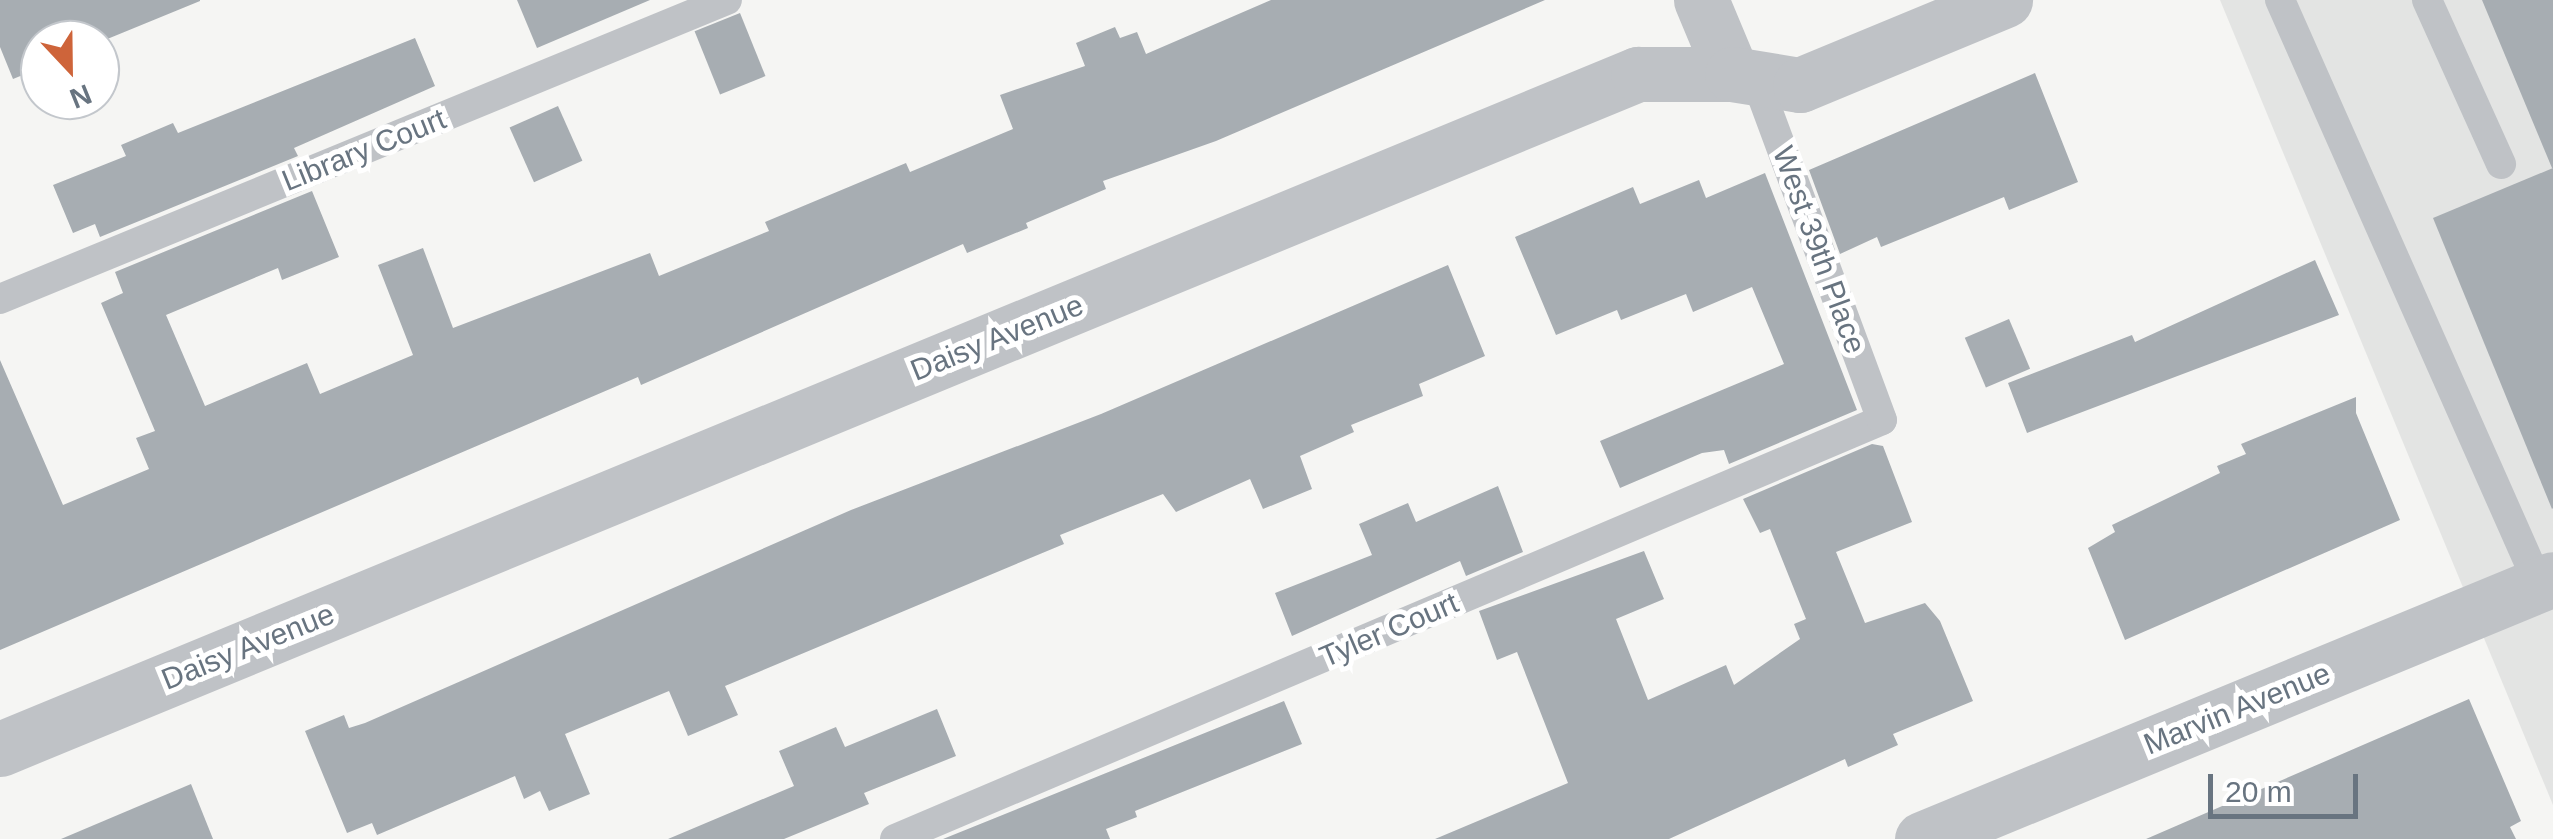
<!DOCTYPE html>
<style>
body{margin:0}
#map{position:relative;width:2553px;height:839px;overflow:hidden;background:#f5f5f3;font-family:Arial,sans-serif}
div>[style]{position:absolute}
.built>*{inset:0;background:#e3e4e3}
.building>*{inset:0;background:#a7adb2;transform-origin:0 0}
.service>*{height:30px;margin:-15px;padding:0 15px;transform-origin:15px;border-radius:15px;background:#bfc2c6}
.minor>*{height:55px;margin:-27.5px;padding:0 27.5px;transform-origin:27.5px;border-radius:27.5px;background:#bfc2c6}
span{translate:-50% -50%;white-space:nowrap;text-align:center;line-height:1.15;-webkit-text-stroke:10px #fff;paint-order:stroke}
.street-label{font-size:30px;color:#687480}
.north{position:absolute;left:20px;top:20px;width:100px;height:100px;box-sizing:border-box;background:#fff;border:2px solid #c3c7cc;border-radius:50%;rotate:158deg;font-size:28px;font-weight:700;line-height:40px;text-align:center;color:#687480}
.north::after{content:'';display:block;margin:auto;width:35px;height:45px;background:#ce643a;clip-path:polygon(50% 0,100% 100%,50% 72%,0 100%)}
.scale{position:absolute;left:2208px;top:774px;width:150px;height:45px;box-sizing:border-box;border:5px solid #687480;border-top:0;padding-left:12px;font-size:30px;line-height:35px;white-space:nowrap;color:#687480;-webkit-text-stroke:8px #fff;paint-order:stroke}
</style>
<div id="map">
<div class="built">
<div style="clip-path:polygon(2220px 0,2553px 0,2553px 805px)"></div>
</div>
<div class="building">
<div style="clip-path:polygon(0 0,200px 0,200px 1px,100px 42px,40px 40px,40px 68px,13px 79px,0 47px)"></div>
<div style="clip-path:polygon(517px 0,650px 0,537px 48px)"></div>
<div style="clip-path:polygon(1271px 0,1545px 0,1216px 141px,1103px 181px,1106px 189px,1026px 223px,1028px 228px,967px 253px,963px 244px,641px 385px,638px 377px,0 650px,0 360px,63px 505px,149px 469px,136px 438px,155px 431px,101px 303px,123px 293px,115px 272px,312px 191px,339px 257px,282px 280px,278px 268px,166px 315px,205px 406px,307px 363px,320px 394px,413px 355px,378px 265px,423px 248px,453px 328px,650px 253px,659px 276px,769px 231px,765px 222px,906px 163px,910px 172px,1013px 129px,1000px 95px,1085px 66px,1076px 43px,1115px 27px,1120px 38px,1137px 32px,1146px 54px)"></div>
<div style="clip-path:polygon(2482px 0,2553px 0,2553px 168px,2552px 168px)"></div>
<div style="left:740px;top:13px;width:68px;height:49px;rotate:68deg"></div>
<div style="clip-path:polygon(415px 38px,435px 86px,294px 148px,298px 156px,100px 237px,95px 224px,73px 233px,53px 185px,126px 156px,121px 145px,173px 123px,178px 133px)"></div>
<div style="clip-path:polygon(2035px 73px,2078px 182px,2009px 210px,2004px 197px,1881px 247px,1877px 237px,1840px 254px,1809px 170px)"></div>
<div style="left:558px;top:106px;width:60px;height:53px;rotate:66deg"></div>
<div style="clip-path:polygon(2553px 168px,2553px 508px,2552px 509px,2433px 218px)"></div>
<div style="clip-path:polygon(1765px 173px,1857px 410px,1729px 464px,1724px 450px,1702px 453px,1620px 488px,1600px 441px,1784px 364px,1752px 287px,1693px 312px,1686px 294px,1621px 320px,1617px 310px,1556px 335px,1515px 237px,1633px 187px,1640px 204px,1699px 180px,1706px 198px)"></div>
<div style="clip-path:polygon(2315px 260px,2339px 315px,2027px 433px,2008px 383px,2132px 335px,2135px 342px)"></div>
<div style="clip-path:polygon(1448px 265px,1485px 356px,1419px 384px,1423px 396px,1351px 425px,1354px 432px,1300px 456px,1312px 489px,1263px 509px,1250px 479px,1176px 512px,1163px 494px,1060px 535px,1064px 544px,725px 686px,738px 715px,688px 736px,669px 691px,565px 734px,590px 794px,549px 811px,540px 791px,524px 799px,515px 776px,377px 835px,372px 823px,347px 833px,305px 731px,344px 715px,349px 728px,365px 723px,851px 510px,1101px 414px)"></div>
<div style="left:2009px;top:319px;width:54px;height:48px;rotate:67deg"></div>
<div style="clip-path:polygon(2356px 397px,2356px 413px,2400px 520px,2125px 640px,2088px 548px,2115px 532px,2112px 525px,2220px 473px,2217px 466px,2246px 454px,2241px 444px)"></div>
<div style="clip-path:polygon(1872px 444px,1883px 446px,1912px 522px,1836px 552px,1865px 623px,1925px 603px,1940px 621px,1973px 701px,1893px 734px,1898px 745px,1848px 767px,1845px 759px,1669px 839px,1435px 839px,1568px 783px,1517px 652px,1497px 660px,1479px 611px,1644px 551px,1664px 599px,1616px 619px,1648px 700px,1726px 665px,1734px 685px,1800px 639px,1794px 624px,1806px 619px,1770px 529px,1760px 533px,1743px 499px)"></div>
<div style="clip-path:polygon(1498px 486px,1523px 552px,1466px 576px,1460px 561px,1292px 636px,1275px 593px,1372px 555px,1359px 524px,1408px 503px,1416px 522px)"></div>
<div style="clip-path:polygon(2469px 699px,2521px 821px,2510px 827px,2516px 839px,2146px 839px)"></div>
<div style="clip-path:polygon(1284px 701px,1302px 744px,1135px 811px,1137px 817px,1106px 829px,1110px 839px,943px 839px)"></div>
<div style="clip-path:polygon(937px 709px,956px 756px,864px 793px,869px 804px,784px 839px,668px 839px,794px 786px,779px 751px,836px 727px,845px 747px)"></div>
<div style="clip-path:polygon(191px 784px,213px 839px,61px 839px)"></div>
</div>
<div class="service">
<div style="left:2280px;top:0;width:640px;rotate:66.12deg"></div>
<div style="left:2427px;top:0;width:180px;rotate:65.7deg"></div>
<div style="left:0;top:299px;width:786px;rotate:-22.36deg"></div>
<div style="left:895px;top:839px;width:1072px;rotate:-23deg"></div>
<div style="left:1882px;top:420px;width:363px;rotate:-110.3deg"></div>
</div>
<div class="minor">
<div style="left:1701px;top:0;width:80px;rotate:67.3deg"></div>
<div style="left:0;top:749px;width:1772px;rotate:-22.4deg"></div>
<div style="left:1638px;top:74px;width:94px"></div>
<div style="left:1732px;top:74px;width:69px;rotate:9.2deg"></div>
<div style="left:1800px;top:85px;width:222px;rotate:-22.5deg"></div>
<div style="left:1922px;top:839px;width:682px;rotate:-22.39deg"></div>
</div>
<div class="street-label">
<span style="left:364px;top:150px;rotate:-22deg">Library Court</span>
<span style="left:1819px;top:250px;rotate:70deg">West 39th Place</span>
<span style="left:997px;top:338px;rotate:-22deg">Daisy Avenue</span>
<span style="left:1389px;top:630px;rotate:-23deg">Tyler Court</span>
<span style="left:248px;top:647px;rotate:-22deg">Daisy Avenue</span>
<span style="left:2237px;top:709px;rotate:-22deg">Marvin Avenue</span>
</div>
<div class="north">N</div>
<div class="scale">20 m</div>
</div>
